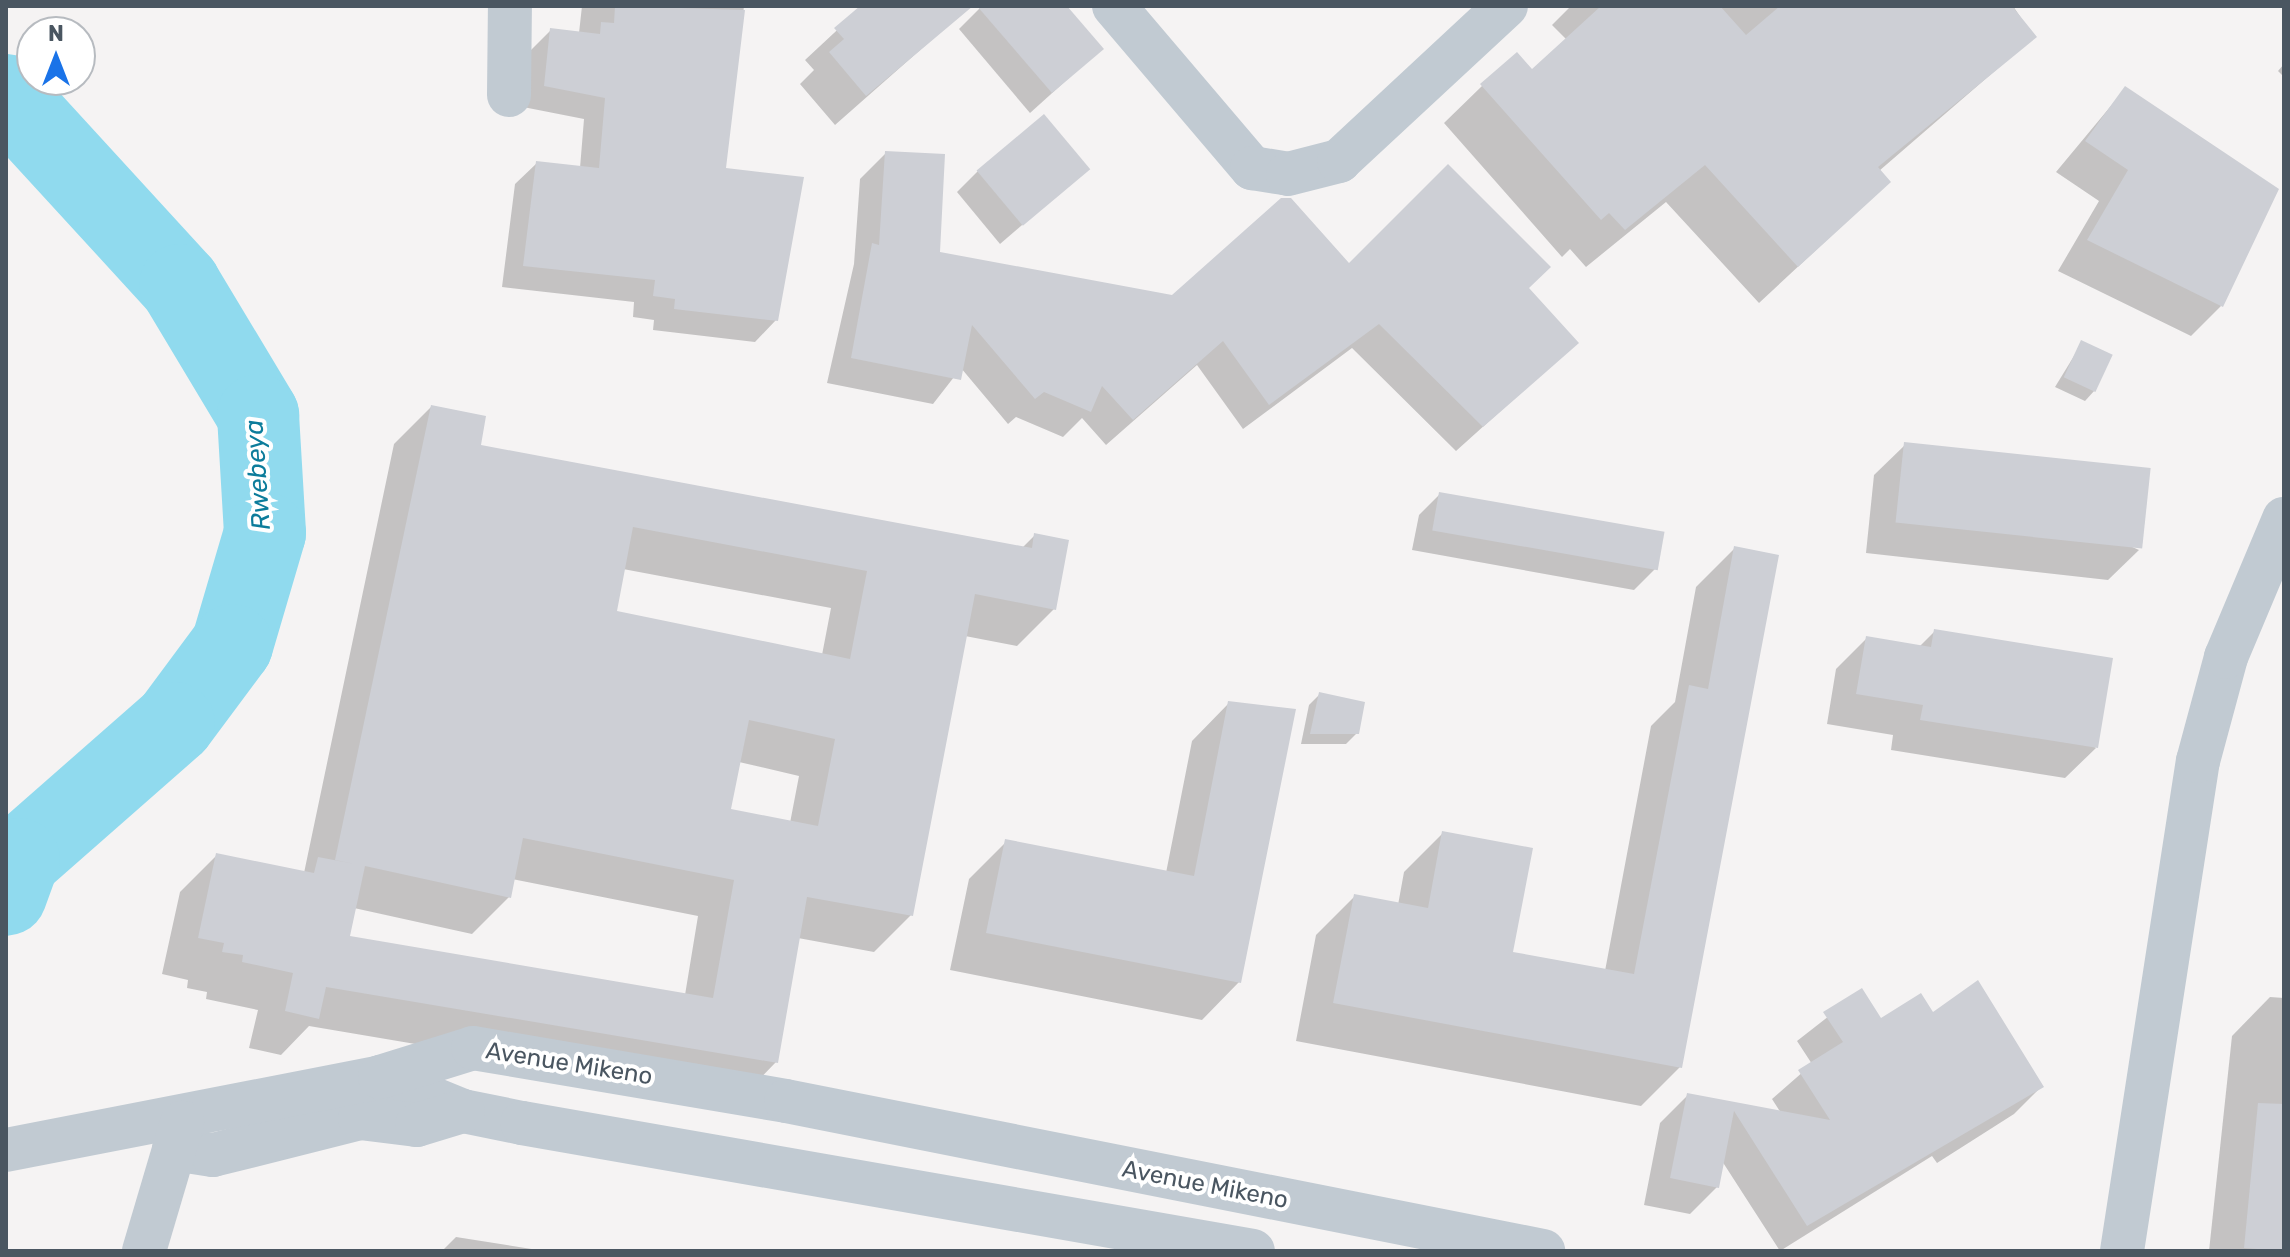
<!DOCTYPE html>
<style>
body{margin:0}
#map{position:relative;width:2290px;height:1257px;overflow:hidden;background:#f5f3f3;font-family:Rubik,sans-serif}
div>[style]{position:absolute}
.shadow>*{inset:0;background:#0003}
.river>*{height:82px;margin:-41px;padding:0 41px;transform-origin:41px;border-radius:41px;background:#90daee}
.building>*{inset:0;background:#cdcfd5;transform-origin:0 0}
.minor>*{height:44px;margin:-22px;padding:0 22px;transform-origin:22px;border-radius:22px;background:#c1cad2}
span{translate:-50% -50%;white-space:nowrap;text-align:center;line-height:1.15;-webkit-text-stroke:8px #fff;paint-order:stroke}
.street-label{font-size:24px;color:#4a5661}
.water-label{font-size:26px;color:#0c7c9b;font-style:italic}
.frame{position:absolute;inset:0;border:8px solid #4a5661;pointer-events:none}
.north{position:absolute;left:16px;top:16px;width:80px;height:80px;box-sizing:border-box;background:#fff;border:2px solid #b7bbc0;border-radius:50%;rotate:0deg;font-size:22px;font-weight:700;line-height:32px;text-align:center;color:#4a5661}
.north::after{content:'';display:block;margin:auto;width:28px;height:36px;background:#1a73e8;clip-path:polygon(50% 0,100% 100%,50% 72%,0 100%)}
</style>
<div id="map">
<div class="shadow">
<div style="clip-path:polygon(582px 6px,744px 6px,724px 170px,776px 320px,755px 342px,653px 330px,654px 320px,633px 317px,634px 302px,502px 287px,515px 184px,537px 163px,580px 168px,584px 119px,523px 107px,529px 52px,551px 30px,579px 33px)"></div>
<div style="clip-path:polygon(863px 6px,970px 6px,835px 125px,800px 84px,814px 70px,805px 60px)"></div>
<div style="clip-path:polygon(982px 6px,1064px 6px,1101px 49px,1030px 113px,959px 29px)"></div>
<div style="clip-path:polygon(1571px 6px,2013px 6px,2034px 37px,1879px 171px,1889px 182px,1759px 303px,1666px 202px,1586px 267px,1570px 249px,1562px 257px,1444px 123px,1482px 86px,1532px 72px,1567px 40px,1552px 25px)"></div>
<div style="clip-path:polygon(2284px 64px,2284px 77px,2278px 71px)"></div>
<div style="clip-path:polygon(2125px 89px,2221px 306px,2191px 336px,2058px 271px,2099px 201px,2056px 172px)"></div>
<div style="clip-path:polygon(886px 153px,938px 254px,1172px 297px,1348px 266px,1527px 288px,1576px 343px,1456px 451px,1352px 348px,1243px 429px,1197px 365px,1106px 445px,1082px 418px,1063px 437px,1016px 417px,1008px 424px,961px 368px,933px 404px,827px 383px,854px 264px,860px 179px)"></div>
<div style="clip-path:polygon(1087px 169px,1000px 244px,957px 192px,978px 171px)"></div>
<div style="clip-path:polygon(2082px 343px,2095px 390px,2085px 401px,2055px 387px)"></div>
<div style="clip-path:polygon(evenodd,431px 407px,479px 446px,1022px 548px,1035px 535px,1054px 609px,1017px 646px,965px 636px,911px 915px,874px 952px,798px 938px,776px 1062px,740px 1099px,309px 1026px,281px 1055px,249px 1048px,258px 1010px,206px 999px,207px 992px,187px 988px,188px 980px,162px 974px,180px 892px,217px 855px,304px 873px,394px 444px,431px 407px,623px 569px,831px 608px,822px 655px,614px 613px,623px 569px,431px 407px,739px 762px,799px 776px,790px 823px,729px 810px,739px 762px,431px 407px,512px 879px,698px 916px,685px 995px,348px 938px,354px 908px,472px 934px,509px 897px,512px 879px)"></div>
<div style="clip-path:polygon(1905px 445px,2139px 550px,2108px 580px,1866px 553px,1874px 475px)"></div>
<div style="clip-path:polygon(1440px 494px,1655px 569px,1634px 590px,1412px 550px,1419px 515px)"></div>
<div style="clip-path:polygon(1735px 548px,1680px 1067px,1641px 1106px,1296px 1041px,1316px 935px,1355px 896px,1398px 905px,1404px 872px,1443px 833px,1511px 953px,1605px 971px,1651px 726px,1675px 702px,1696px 587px)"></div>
<div style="clip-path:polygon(1935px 631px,2096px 748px,2065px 778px,1891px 750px,1893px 735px,1827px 724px,1836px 669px,1867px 638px,1919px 647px)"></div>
<div style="clip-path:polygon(1319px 695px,1357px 733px,1346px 744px,1301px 744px,1309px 705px)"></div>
<div style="clip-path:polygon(1229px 703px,1239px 982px,1202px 1020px,950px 970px,969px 879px,1006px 842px,1166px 873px,1192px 741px)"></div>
<div style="clip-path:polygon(1861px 991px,1881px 1021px,1932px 1015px,2041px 1087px,2014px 1114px,1937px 1163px,1932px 1156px,1780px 1251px,1722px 1161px,1717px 1187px,1690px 1214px,1644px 1205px,1660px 1123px,1688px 1095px,1781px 1113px,1772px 1099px,1812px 1064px,1797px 1041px)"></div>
<div style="clip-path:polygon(2270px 997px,2284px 998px,2284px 1251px,2209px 1251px,2232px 1036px)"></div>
<div style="clip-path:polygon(456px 1237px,544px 1251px,442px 1251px)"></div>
</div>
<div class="river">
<div style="left:6px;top:95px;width:258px;rotate:47.5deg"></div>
<div style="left:180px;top:285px;width:152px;rotate:59deg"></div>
<div style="left:258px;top:415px;width:118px;rotate:86.6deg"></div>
<div style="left:265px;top:533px;width:117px;rotate:106.4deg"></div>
<div style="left:232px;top:645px;width:97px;rotate:126.6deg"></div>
<div style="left:174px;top:723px;width:206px;rotate:138.7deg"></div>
<div style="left:19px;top:859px;width:38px;rotate:110deg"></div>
</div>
<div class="building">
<div style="clip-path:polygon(615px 6px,745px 10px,726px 168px,804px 177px,778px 321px,674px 309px,675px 299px,653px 296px,655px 280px,523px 266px,536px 161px,599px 168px,605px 98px,544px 86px,550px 28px,600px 34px,601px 22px,614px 23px)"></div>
<div style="clip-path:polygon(860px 6px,973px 6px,866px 96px,829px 52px,844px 39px,834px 28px)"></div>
<div style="clip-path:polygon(977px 6px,1067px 6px,1104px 49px,1052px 93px)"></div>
<div style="clip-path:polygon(1601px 6px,1720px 6px,1746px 35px,1780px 6px,2012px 6px,2037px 37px,1878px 167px,1891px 182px,1798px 267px,1705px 165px,1625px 230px,1609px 213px,1601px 220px,1480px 84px,1517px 52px,1532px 69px)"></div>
<div style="clip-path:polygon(2125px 86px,2279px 189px,2223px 307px,2087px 240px,2128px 170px,2085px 141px)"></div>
<div style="left:1044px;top:114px;width:72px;height:88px;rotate:50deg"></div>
<div style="clip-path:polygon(885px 151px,945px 154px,940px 252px,1172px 295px,1281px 198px,1291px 198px,1349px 263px,1448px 164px,1551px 267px,1529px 288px,1579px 343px,1483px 427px,1379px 324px,1269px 405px,1223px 341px,1133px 420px,1102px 386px,1091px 412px,1044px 392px,1035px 399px,972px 325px,961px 380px,851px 358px,872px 243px,879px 245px)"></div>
<div style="left:2081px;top:340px;width:35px;height:41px;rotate:25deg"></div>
<div style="clip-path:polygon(evenodd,431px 405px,486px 416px,481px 445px,1032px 548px,1034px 533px,1069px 540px,1056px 610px,975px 594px,913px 916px,807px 897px,778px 1063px,326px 987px,319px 1019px,285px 1011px,293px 973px,242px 962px,243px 955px,222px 952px,224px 943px,198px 938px,216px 853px,314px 873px,318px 857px,355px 864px,335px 860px,431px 405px,633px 527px,867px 571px,850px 659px,617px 611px,633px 527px,431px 405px,749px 720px,835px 739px,818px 826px,731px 809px,749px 720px,431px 405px,523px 838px,734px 880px,713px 998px,350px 936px,365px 866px,511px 898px,523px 838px)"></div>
<div style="left:1904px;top:442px;width:248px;height:81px;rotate:6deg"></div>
<div style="left:1439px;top:492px;width:229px;height:39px;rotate:10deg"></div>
<div style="clip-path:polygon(1734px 546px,1779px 555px,1682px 1068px,1333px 1003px,1354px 894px,1428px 908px,1442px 831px,1533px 848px,1513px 952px,1634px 974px,1689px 685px,1708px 689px)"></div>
<div style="clip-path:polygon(1934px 629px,2113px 658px,2098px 748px,1920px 720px,1923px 705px,1856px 694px,1866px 636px,1931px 647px)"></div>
<div style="clip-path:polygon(1319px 692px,1365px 702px,1359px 734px,1310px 734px)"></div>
<div style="clip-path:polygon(1228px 701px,1296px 709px,1241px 983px,986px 933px,1005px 839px,1194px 876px)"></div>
<div style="clip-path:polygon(1978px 980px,2044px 1087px,1807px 1226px,1734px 1111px,1719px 1188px,1670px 1178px,1687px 1093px,1830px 1120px,1798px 1070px,1843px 1042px,1823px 1012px,1862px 988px,1881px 1018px,1921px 993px,1933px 1012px)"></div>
<div style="clip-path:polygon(2258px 1103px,2284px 1104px,2284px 1251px,2244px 1248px)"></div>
</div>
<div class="minor">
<div style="left:1114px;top:6px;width:213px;rotate:49.6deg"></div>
<div style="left:1252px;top:168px;width:36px;rotate:9deg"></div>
<div style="left:1288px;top:174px;width:53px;rotate:-14.3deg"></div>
<div style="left:1339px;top:161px;width:228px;rotate:-42.9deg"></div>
<div style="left:509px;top:95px;width:89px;rotate:-89.4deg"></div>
<div style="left:380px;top:1077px;width:90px;rotate:22.3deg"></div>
<div style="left:463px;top:1111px;width:60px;rotate:11.5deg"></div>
<div style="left:522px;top:1123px;width:742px;rotate:9.93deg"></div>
<div style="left:174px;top:1149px;width:39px;rotate:9deg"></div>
<div style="left:213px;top:1155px;width:152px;rotate:-14.1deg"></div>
<div style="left:360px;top:1118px;width:57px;rotate:7deg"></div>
<div style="left:417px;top:1125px;width:48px;rotate:-16.9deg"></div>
<div style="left:6px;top:1150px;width:381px;rotate:-11deg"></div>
<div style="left:380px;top:1077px;width:97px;rotate:-17.3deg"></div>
<div style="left:473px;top:1048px;width:317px;rotate:9.6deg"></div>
<div style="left:786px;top:1101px;width:772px;rotate:11.21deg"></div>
<div style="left:144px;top:1251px;width:134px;rotate:-73.5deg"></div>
<div style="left:2122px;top:1251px;width:496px;rotate:-81.2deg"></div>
<div style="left:2198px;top:761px;width:108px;rotate:-74.9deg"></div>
<div style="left:2226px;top:657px;width:150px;rotate:-67.2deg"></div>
</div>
<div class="street-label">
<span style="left:569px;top:1064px;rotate:9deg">Avenue Mikeno</span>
<span style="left:1205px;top:1185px;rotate:11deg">Avenue Mikeno</span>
</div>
<div class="water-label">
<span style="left:258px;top:475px;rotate:-94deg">Rwebeya</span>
</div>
<div class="frame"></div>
<div class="north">N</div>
</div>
